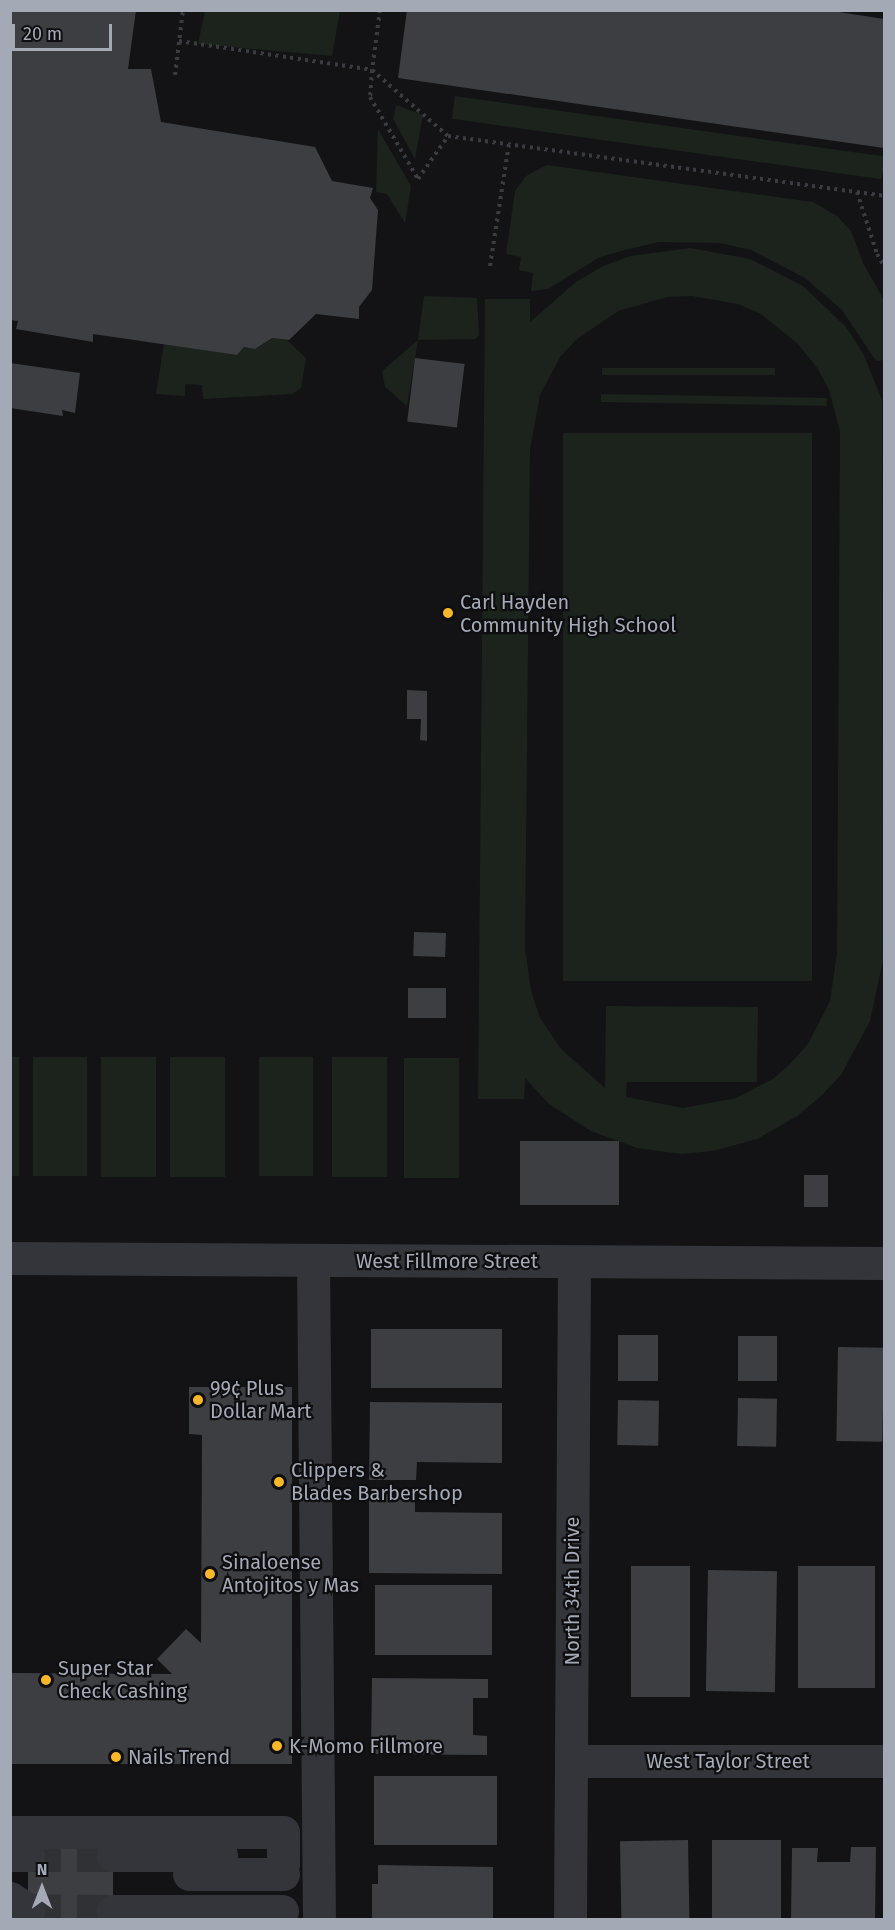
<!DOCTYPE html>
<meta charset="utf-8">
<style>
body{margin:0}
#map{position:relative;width:895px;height:1930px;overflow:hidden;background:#131315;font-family:"Fira Sans",sans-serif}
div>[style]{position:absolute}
.green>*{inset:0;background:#1b231c;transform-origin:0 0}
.building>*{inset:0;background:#3d3e42;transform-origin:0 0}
.minor-tunnel>*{height:33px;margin-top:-16.5px;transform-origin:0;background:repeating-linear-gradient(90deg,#303135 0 33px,transparent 0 49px)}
.path>*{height:4px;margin-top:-2px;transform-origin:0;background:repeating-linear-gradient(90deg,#3a3c41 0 3px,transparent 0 7.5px)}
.minor>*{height:33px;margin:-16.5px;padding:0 16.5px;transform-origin:16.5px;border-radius:16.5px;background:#34353a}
.dots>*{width:16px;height:16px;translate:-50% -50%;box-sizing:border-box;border:3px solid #0e0e10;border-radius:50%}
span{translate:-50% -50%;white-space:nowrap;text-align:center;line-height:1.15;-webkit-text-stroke:4.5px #0e0e10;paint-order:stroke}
.poi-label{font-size:20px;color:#a4a9b6}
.left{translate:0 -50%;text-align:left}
.street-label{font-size:20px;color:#a4a9b6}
.frame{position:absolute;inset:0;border:12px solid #a4a9b6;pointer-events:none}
.north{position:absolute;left:12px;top:1858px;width:60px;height:60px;-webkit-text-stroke:4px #0e0e10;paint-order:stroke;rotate:0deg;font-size:16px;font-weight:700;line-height:24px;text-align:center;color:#a4a9b6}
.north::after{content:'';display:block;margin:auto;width:21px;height:27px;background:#a4a9b6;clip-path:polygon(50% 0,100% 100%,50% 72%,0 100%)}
.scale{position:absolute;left:12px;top:24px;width:100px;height:27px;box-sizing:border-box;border:3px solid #a4a9b6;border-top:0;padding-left:8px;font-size:18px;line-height:21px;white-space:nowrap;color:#a4a9b6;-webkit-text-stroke:4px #0e0e10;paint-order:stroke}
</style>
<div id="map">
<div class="green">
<div style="clip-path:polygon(205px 11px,340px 11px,332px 56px,198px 44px)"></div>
<div style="left:455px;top:96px;width:434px;height:23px;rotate:8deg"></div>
<div style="clip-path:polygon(396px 105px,423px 115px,415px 159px,393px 119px)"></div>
<div style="clip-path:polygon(378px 129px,411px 186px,405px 223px,387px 194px,376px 192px)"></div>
<div style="clip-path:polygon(547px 165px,813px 202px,837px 216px,851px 231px,863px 263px,884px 300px,884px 360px,876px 361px,842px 310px,805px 278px,751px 250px,720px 243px,659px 242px,625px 250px,600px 257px,548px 289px,531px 291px,533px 273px,519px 270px,521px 257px,506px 254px,515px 191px,526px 176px)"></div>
<div style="clip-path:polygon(evenodd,690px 248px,750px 259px,803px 286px,846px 327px,863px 353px,882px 400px,883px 960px,870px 1021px,841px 1075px,820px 1097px,797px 1116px,757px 1139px,713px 1151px,681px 1154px,637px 1148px,591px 1131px,549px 1104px,525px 1078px,524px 1099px,478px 1099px,485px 299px,530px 299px,530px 322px,576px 282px,603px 266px,631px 256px,690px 248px,692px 296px,738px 304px,761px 314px,798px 344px,818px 369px,829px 390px,840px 431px,837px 953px,830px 1001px,808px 1044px,790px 1064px,773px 1079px,736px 1098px,683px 1108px,626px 1097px,627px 1082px,757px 1082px,758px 1007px,606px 1006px,605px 1088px,561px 1049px,540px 1018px,531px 991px,525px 948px,530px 449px,540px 395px,560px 357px,577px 339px,618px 311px,667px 297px,692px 296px)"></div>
<div style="clip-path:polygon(424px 296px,477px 298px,479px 335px,475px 339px,418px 340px,407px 406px,385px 387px,382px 371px,418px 340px)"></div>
<div style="clip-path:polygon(272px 338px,287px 340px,306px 358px,301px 388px,292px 394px,203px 399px,202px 385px,185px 384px,185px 396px,156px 394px,164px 344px,237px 355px,244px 347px,255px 349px)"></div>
<div style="left:602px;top:368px;width:173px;height:7px"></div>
<div style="left:601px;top:394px;width:226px;height:8px;rotate:1deg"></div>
<div style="left:563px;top:433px;width:249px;height:548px"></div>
<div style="left:10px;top:1057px;width:9px;height:119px"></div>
<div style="left:33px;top:1057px;width:54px;height:119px"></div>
<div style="left:101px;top:1057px;width:55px;height:120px"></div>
<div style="left:170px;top:1057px;width:55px;height:120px"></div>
<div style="left:259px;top:1057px;width:54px;height:119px"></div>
<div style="left:332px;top:1057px;width:55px;height:120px"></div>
<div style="left:404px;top:1058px;width:55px;height:120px"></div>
</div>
<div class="building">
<div style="clip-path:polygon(10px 10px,136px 10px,128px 69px,151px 69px,161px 122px,315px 147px,332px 181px,373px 188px,370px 198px,378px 210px,372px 290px,359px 307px,359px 319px,316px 314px,289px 340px,272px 338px,255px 349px,244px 347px,237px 355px,93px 334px,93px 342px,16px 329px,18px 321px,10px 320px)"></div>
<div style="clip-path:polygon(407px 10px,826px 10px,884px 19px,884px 148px,398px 78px)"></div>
<div style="left:415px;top:358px;width:50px;height:64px;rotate:7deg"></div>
<div style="clip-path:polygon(10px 363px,80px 373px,75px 413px,62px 410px,63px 416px,10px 408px)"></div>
<div style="clip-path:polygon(407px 690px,427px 691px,427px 741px,420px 740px,421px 719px,407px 719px)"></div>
<div style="left:414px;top:932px;width:32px;height:24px;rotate:2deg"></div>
<div style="left:408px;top:988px;width:38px;height:30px"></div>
<div style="left:520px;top:1141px;width:99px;height:64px"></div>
<div style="left:804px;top:1175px;width:24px;height:32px"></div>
<div style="left:371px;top:1329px;width:131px;height:59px"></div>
<div style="left:618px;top:1335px;width:40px;height:46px"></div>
<div style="left:738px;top:1336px;width:39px;height:45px"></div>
<div style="left:838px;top:1347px;width:46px;height:94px;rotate:1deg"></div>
<div style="clip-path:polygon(189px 1387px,292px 1387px,292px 1764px,10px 1764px,10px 1673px,172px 1674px,157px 1659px,186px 1629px,201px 1643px,202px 1435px,189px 1434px)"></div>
<div style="left:738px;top:1398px;width:39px;height:48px;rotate:1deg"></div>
<div style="left:618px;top:1400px;width:41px;height:45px;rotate:1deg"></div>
<div style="clip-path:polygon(370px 1402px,502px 1403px,502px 1463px,417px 1462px,416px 1480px,369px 1480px)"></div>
<div style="clip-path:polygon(369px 1494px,415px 1495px,415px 1512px,502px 1513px,502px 1574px,369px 1573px)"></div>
<div style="left:631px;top:1566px;width:59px;height:131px"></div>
<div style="left:798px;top:1566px;width:77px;height:122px"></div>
<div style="left:708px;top:1570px;width:69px;height:121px;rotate:1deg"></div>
<div style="left:375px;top:1585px;width:117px;height:70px"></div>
<div style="clip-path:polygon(372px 1678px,488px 1679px,488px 1698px,473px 1698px,473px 1735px,487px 1736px,487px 1755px,371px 1754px)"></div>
<div style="left:374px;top:1776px;width:123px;height:69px"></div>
<div style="left:28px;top:1834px;width:85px;height:86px"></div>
<div style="left:688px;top:1840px;width:80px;height:68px;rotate:89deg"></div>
<div style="left:712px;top:1840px;width:69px;height:80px"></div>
<div style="clip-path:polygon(851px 1847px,876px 1847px,875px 1920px,791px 1920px,792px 1848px,818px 1848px,817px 1862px,850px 1862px)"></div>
<div style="clip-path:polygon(378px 1865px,493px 1867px,493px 1920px,372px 1920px,372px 1884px,378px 1884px)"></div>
</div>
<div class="minor-tunnel">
<div style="left:28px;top:1855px;width:85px"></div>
<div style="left:28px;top:1910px;width:85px;rotate:0.7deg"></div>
</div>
<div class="path">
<div style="left:380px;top:10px;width:61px;rotate:97.6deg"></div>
<div style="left:372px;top:70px;width:101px;rotate:41deg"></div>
<div style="left:448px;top:136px;width:440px;rotate:7.8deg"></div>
<div style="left:179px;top:41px;width:195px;rotate:8.5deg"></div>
<div style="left:372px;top:70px;width:27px;rotate:94deg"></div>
<div style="left:370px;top:97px;width:95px;rotate:59.7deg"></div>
<div style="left:418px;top:179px;width:52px;rotate:-55.1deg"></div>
<div style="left:175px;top:75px;width:65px;rotate:-83deg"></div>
<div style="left:857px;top:192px;width:65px;rotate:72.1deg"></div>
<div style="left:877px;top:254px;width:14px;rotate:60deg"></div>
<div style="left:490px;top:266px;width:124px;rotate:-81.2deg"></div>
</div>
<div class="minor">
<div style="left:10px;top:1258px;width:874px;rotate:0.33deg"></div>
<div style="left:313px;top:1261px;width:659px;rotate:89.48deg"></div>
<div style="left:571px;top:1761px;width:313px"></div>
<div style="left:10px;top:1832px;width:273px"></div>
<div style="left:283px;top:1832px;width:32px;rotate:90deg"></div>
<div style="left:10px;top:1855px;width:18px"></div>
<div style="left:113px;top:1855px;width:108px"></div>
<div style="left:189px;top:1874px;width:94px"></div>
<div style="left:10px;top:1898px;width:22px;rotate:34deg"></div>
<div style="left:113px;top:1911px;width:169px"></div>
<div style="left:570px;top:1920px;width:658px;rotate:-89.65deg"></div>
</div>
<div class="dots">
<div style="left:448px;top:613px;background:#f7b729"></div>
<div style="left:198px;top:1400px;background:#f7b729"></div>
<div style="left:279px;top:1482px;background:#f7b729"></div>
<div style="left:210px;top:1574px;background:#f7b729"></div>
<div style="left:46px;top:1680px;background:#f7b729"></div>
<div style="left:277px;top:1746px;background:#f7b729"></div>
<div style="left:116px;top:1757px;background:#f7b729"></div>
</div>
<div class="poi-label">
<span class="left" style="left:460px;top:614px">Carl Hayden<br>Community High School</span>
<span class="left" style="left:210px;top:1400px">99¢ Plus<br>Dollar Mart</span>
<span class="left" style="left:291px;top:1482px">Clippers &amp;<br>Blades Barbershop</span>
<span class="left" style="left:222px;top:1574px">Sinaloense<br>Antojitos y Mas</span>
<span class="left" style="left:58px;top:1680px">Super Star<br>Check Cashing</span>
<span class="left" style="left:289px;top:1746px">K-Momo Fillmore</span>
<span class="left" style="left:128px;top:1757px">Nails Trend</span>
</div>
<div class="street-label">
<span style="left:447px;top:1261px">West Fillmore Street</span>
<span style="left:572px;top:1591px;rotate:-90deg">North 34th Drive</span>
<span style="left:728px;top:1761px">West Taylor Street</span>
</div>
<div class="frame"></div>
<div class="north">N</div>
<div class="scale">20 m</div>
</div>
